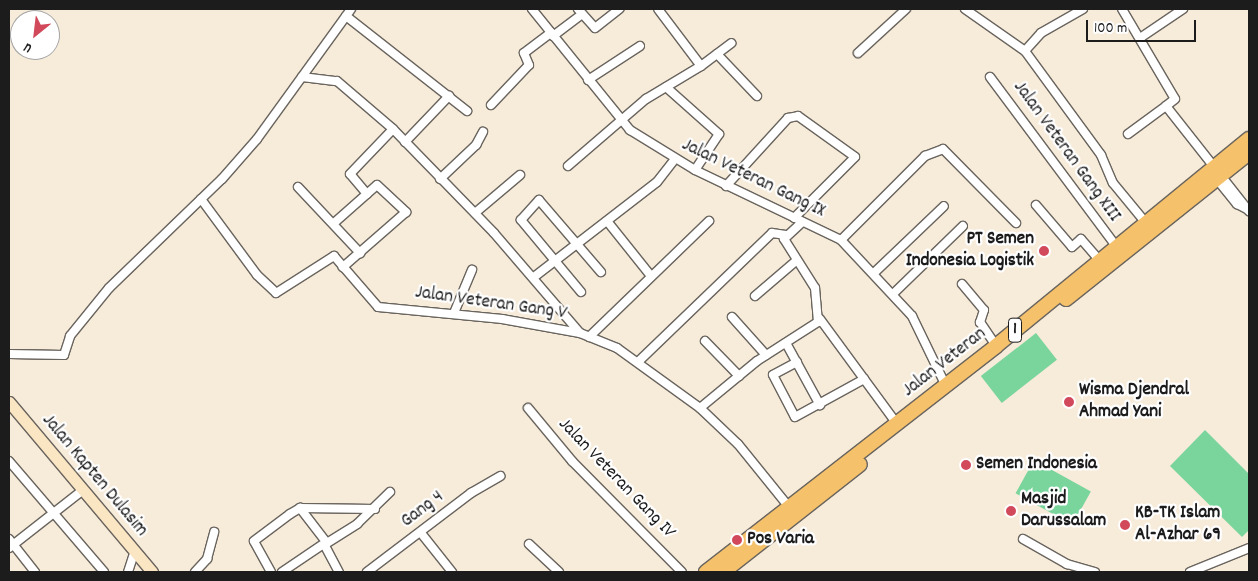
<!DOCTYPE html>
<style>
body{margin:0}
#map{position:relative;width:1258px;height:581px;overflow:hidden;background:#f7ebd9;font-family:Dekko,sans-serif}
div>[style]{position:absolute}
.green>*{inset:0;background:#7ad59c;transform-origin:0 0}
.roads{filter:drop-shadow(1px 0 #69645e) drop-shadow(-1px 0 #69645e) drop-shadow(0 1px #69645e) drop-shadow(0 -1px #69645e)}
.minor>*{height:8px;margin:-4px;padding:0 4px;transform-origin:4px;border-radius:4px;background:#fff}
.secondary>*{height:11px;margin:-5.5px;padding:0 5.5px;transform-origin:5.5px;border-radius:5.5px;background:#fbe6c4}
.trunk>*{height:14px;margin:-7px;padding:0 7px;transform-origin:7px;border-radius:7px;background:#f5c16b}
.dots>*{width:14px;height:14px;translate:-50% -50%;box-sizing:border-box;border:2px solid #fff;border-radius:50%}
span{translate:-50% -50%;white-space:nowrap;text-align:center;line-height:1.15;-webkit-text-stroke:4.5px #fff;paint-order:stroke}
.shield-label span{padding:1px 4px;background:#fff;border:1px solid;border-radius:4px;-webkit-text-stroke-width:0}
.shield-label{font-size:18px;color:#1c1c1c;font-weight:700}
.street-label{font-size:19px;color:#1c1c1c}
.poi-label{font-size:19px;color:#1c1c1c;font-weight:700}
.right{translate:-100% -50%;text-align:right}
.left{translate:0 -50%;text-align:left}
.frame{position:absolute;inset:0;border:10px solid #1c1c1c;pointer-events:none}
.north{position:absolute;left:10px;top:10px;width:50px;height:50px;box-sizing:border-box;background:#fff;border:1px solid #a4a4a4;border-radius:50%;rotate:209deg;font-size:14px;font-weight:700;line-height:20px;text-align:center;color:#1c1c1c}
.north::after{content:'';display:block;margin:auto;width:18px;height:22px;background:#d1495b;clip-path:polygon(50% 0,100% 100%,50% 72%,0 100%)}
.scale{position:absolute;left:1086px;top:20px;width:110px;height:22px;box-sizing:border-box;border:2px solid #1c1c1c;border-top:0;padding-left:6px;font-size:15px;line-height:18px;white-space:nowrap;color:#1c1c1c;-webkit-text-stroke:4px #fff;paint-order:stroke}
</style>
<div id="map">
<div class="green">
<div style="left:1036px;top:333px;width:34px;height:70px;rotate:52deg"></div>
<div style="clip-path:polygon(1205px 430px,1249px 474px,1249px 530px,1242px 537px,1170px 466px)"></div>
<div style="left:1034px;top:460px;width:65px;height:38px;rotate:29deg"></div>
</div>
<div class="roads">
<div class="minor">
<div style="left:532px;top:9px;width:156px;rotate:51deg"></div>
<div style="left:630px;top:130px;width:76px;rotate:31.6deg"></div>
<div style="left:695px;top:170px;width:162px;rotate:25.6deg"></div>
<div style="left:841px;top:240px;width:104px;rotate:46.9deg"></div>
<div style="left:912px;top:316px;width:78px;rotate:64.1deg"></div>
<div style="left:578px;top:9px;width:25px;rotate:48deg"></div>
<div style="left:595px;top:28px;width:31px;rotate:-38deg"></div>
<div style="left:965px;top:9px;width:73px;rotate:35deg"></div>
<div style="left:1083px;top:9px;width:48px;rotate:150.3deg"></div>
<div style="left:1041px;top:33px;width:24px;rotate:132deg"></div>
<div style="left:1025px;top:51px;width:129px;rotate:53.8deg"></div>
<div style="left:1101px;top:155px;width:30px;rotate:67deg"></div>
<div style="left:1113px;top:183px;width:52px;rotate:50.5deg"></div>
<div style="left:1122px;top:9px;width:104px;rotate:59.5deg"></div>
<div style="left:1175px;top:99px;width:11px;rotate:142deg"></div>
<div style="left:1166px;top:106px;width:134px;rotate:51.7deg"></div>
<div style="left:346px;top:16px;width:154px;rotate:38.1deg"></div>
<div style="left:553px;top:36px;width:36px;rotate:-37deg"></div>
<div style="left:1140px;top:38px;width:52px;rotate:-34deg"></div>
<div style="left:858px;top:53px;width:65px;rotate:-42.5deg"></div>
<div style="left:717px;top:54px;width:58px;rotate:46.4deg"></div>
<div style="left:701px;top:66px;width:38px;rotate:-37deg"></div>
<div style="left:302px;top:77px;width:35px;rotate:7deg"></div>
<div style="left:337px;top:81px;width:74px;rotate:40.6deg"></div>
<div style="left:393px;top:129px;width:145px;rotate:45.8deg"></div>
<div style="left:494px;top:233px;width:132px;rotate:49.3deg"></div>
<div style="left:990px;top:77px;width:211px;rotate:53.3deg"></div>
<div style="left:588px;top:80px;width:62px;rotate:-33.2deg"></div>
<div style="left:666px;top:87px;width:71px;rotate:41.6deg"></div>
<div style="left:719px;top:134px;width:43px;rotate:123.7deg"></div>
<div style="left:491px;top:105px;width:55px;rotate:-46.5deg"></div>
<div style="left:529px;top:65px;width:13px;rotate:-113deg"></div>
<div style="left:524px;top:53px;width:34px;rotate:-37deg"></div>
<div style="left:1128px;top:134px;width:47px;rotate:-36.4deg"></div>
<div style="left:405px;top:142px;width:64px;rotate:-46.3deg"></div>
<div style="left:568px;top:166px;width:103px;rotate:-40.7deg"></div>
<div style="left:646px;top:99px;width:64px;rotate:-31deg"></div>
<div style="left:701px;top:66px;width:71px;rotate:-127deg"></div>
<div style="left:1215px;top:177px;width:35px;rotate:51deg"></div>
<div style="left:1237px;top:204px;width:13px;rotate:27deg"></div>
<div style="left:440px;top:179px;width:50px;rotate:-43.4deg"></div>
<div style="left:476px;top:145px;width:15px;rotate:-62deg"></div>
<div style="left:726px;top:186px;width:92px;rotate:-47.6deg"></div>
<div style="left:788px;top:118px;width:10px;rotate:-11deg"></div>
<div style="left:798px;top:116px;width:70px;rotate:35.7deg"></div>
<div style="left:855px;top:157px;width:86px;rotate:135deg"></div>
<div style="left:298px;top:187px;width:91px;rotate:46.8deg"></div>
<div style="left:367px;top:194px;width:26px;rotate:-130deg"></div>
<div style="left:350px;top:174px;width:62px;rotate:-46.3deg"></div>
<div style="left:201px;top:199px;width:94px;rotate:53.6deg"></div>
<div style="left:257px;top:275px;width:26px;rotate:43deg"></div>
<div style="left:276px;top:293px;width:69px;rotate:-32.5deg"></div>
<div style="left:334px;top:256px;width:67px;rotate:49.2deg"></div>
<div style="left:378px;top:307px;width:125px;rotate:5.5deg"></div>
<div style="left:502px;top:319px;width:79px;rotate:10.2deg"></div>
<div style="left:580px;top:333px;width:40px;rotate:22deg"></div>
<div style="left:617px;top:348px;width:102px;rotate:35.9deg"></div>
<div style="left:700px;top:408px;width:52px;rotate:43.5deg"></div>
<div style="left:738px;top:444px;width:81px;rotate:51deg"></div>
<div style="left:1036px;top:205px;width:55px;rotate:49.4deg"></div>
<div style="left:1072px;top:247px;width:12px;rotate:-42deg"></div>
<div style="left:1081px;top:239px;width:28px;rotate:49deg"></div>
<div style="left:475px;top:213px;width:59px;rotate:-40.2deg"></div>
<div style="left:607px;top:221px;width:70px;rotate:51.3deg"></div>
<div style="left:334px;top:223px;width:57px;rotate:-41.5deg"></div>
<div style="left:377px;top:185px;width:40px;rotate:43deg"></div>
<div style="left:406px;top:212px;width:84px;rotate:138.9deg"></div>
<div style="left:841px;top:240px;width:119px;rotate:-45deg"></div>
<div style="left:925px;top:156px;width:19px;rotate:-21deg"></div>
<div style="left:943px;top:149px;width:104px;rotate:45.4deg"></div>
<div style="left:875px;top:272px;width:95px;rotate:-43.7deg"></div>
<div style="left:534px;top:277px;width:155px;rotate:-37.7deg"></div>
<div style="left:657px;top:182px;width:29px;rotate:-52deg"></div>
<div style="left:962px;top:284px;width:34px;rotate:50deg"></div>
<div style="left:984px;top:310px;width:13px;rotate:108deg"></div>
<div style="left:980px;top:322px;width:29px;rotate:56deg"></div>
<div style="left:581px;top:292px;width:94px;rotate:-129.8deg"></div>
<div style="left:521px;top:220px;width:27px;rotate:-48deg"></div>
<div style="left:539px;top:200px;width:95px;rotate:49.3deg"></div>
<div style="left:894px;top:293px;width:96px;rotate:-44.2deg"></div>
<div style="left:755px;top:296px;width:55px;rotate:-40.6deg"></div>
<div style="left:454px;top:313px;width:47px;rotate:-67.3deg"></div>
<div style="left:732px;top:317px;width:51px;rotate:48.2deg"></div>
<div style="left:820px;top:319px;width:130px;rotate:53.7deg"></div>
<div style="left:589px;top:337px;width:167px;rotate:-44deg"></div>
<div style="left:705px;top:341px;width:49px;rotate:45.8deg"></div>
<div style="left:786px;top:343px;width:71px;rotate:61.3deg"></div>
<div style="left:9px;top:354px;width:55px;rotate:1deg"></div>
<div style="left:64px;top:355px;width:20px;rotate:-72deg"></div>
<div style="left:70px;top:336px;width:62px;rotate:-50.9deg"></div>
<div style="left:109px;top:288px;width:157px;rotate:-44deg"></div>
<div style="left:222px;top:179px;width:53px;rotate:-48.8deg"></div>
<div style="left:257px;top:139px;width:160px;rotate:-54.1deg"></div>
<div style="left:640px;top:360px;width:183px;rotate:-43.9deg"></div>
<div style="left:772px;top:233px;width:14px;rotate:8deg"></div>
<div style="left:797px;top:362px;width:27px;rotate:152deg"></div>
<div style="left:773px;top:375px;width:47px;rotate:62.4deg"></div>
<div style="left:795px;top:417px;width:79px;rotate:-28.8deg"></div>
<div style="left:528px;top:408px;width:69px;rotate:50.3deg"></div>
<div style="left:572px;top:461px;width:156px;rotate:45.3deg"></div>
<div style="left:700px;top:408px;width:74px;rotate:-39.5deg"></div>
<div style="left:757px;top:361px;width:72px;rotate:-32.6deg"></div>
<div style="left:818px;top:322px;width:34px;rotate:-95deg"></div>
<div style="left:815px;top:288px;width:58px;rotate:-122.3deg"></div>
<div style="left:784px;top:239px;width:25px;rotate:-43deg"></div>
<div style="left:9px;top:461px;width:146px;rotate:49.4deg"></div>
<div style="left:300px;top:508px;width:44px;rotate:52.4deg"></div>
<div style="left:327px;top:543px;width:36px;rotate:-32deg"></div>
<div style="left:357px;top:524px;width:46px;rotate:-44.1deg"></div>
<div style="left:421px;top:533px;width:50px;rotate:51.5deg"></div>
<div style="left:9px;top:539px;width:42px;rotate:51.8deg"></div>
<div style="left:1023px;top:539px;width:51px;rotate:29.6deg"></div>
<div style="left:1067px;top:564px;width:29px;rotate:16deg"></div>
<div style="left:324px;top:544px;width:32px;rotate:62deg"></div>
<div style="left:529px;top:544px;width:41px;rotate:43deg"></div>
<div style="left:9px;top:548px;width:94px;rotate:-38.1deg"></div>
<div style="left:128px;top:572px;width:22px;rotate:-72deg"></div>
<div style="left:195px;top:572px;width:18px;rotate:-47deg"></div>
<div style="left:207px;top:559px;width:28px;rotate:-75deg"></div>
<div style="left:271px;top:572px;width:35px;rotate:-119deg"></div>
<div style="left:254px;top:541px;width:45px;rotate:-36.9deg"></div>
<div style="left:290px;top:514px;width:12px;rotate:-31deg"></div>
<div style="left:300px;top:508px;width:75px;rotate:0.8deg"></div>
<div style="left:282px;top:572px;width:48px;rotate:-34deg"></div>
<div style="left:367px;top:572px;width:131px;rotate:-37.2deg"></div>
<div style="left:471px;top:493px;width:34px;rotate:-30deg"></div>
<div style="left:1190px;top:572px;width:64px;rotate:-22.1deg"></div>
</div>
<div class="secondary">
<div style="left:9px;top:402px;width:222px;rotate:49.9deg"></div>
</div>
<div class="trunk">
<div style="left:1066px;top:299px;width:234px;rotate:-38.6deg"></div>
<div style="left:706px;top:572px;width:368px;rotate:-37.9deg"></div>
<div style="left:996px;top:346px;width:327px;rotate:-39.3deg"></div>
<div style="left:723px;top:572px;width:174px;rotate:-38.2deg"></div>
</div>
</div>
<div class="dots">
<div style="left:1044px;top:251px;background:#d1495b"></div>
<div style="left:1069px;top:402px;background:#d1495b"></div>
<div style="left:966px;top:465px;background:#d1495b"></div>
<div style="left:1011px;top:511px;background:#d1495b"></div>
<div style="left:1125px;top:525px;background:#d1495b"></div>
<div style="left:737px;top:540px;background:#d1495b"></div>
</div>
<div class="shield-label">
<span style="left:1015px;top:330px">1</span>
</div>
<div class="street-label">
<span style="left:1066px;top:152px;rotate:54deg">Jalan Veteran Gang XIII</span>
<span style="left:753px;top:179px;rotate:26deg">Jalan Veteran Gang IX</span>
<span style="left:491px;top:304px;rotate:8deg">Jalan Veteran Gang V</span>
<span style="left:945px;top:363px;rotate:-38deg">Jalan Veteran</span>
<span style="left:94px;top:476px;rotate:50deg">Jalan Kapten Dulasim</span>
<span style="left:616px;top:479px;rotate:46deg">Jalan Veteran Gang IV</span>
<span style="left:423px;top:510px;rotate:-37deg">Gang 4</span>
</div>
<div class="poi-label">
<span class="right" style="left:1034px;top:251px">PT Semen<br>Indonesia Logistik</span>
<span class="left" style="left:1079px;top:402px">Wisma Djendral<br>Ahmad Yani</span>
<span class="left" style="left:976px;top:465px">Semen Indonesia</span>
<span class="left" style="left:1021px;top:511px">Masjid<br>Darussalam</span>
<span class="left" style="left:1135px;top:525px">KB-TK Islam<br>Al-Azhar 69</span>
<span class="left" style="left:747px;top:540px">Pos Varia</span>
</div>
<div class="frame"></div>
<div class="north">U</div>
<div class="scale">100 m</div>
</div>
